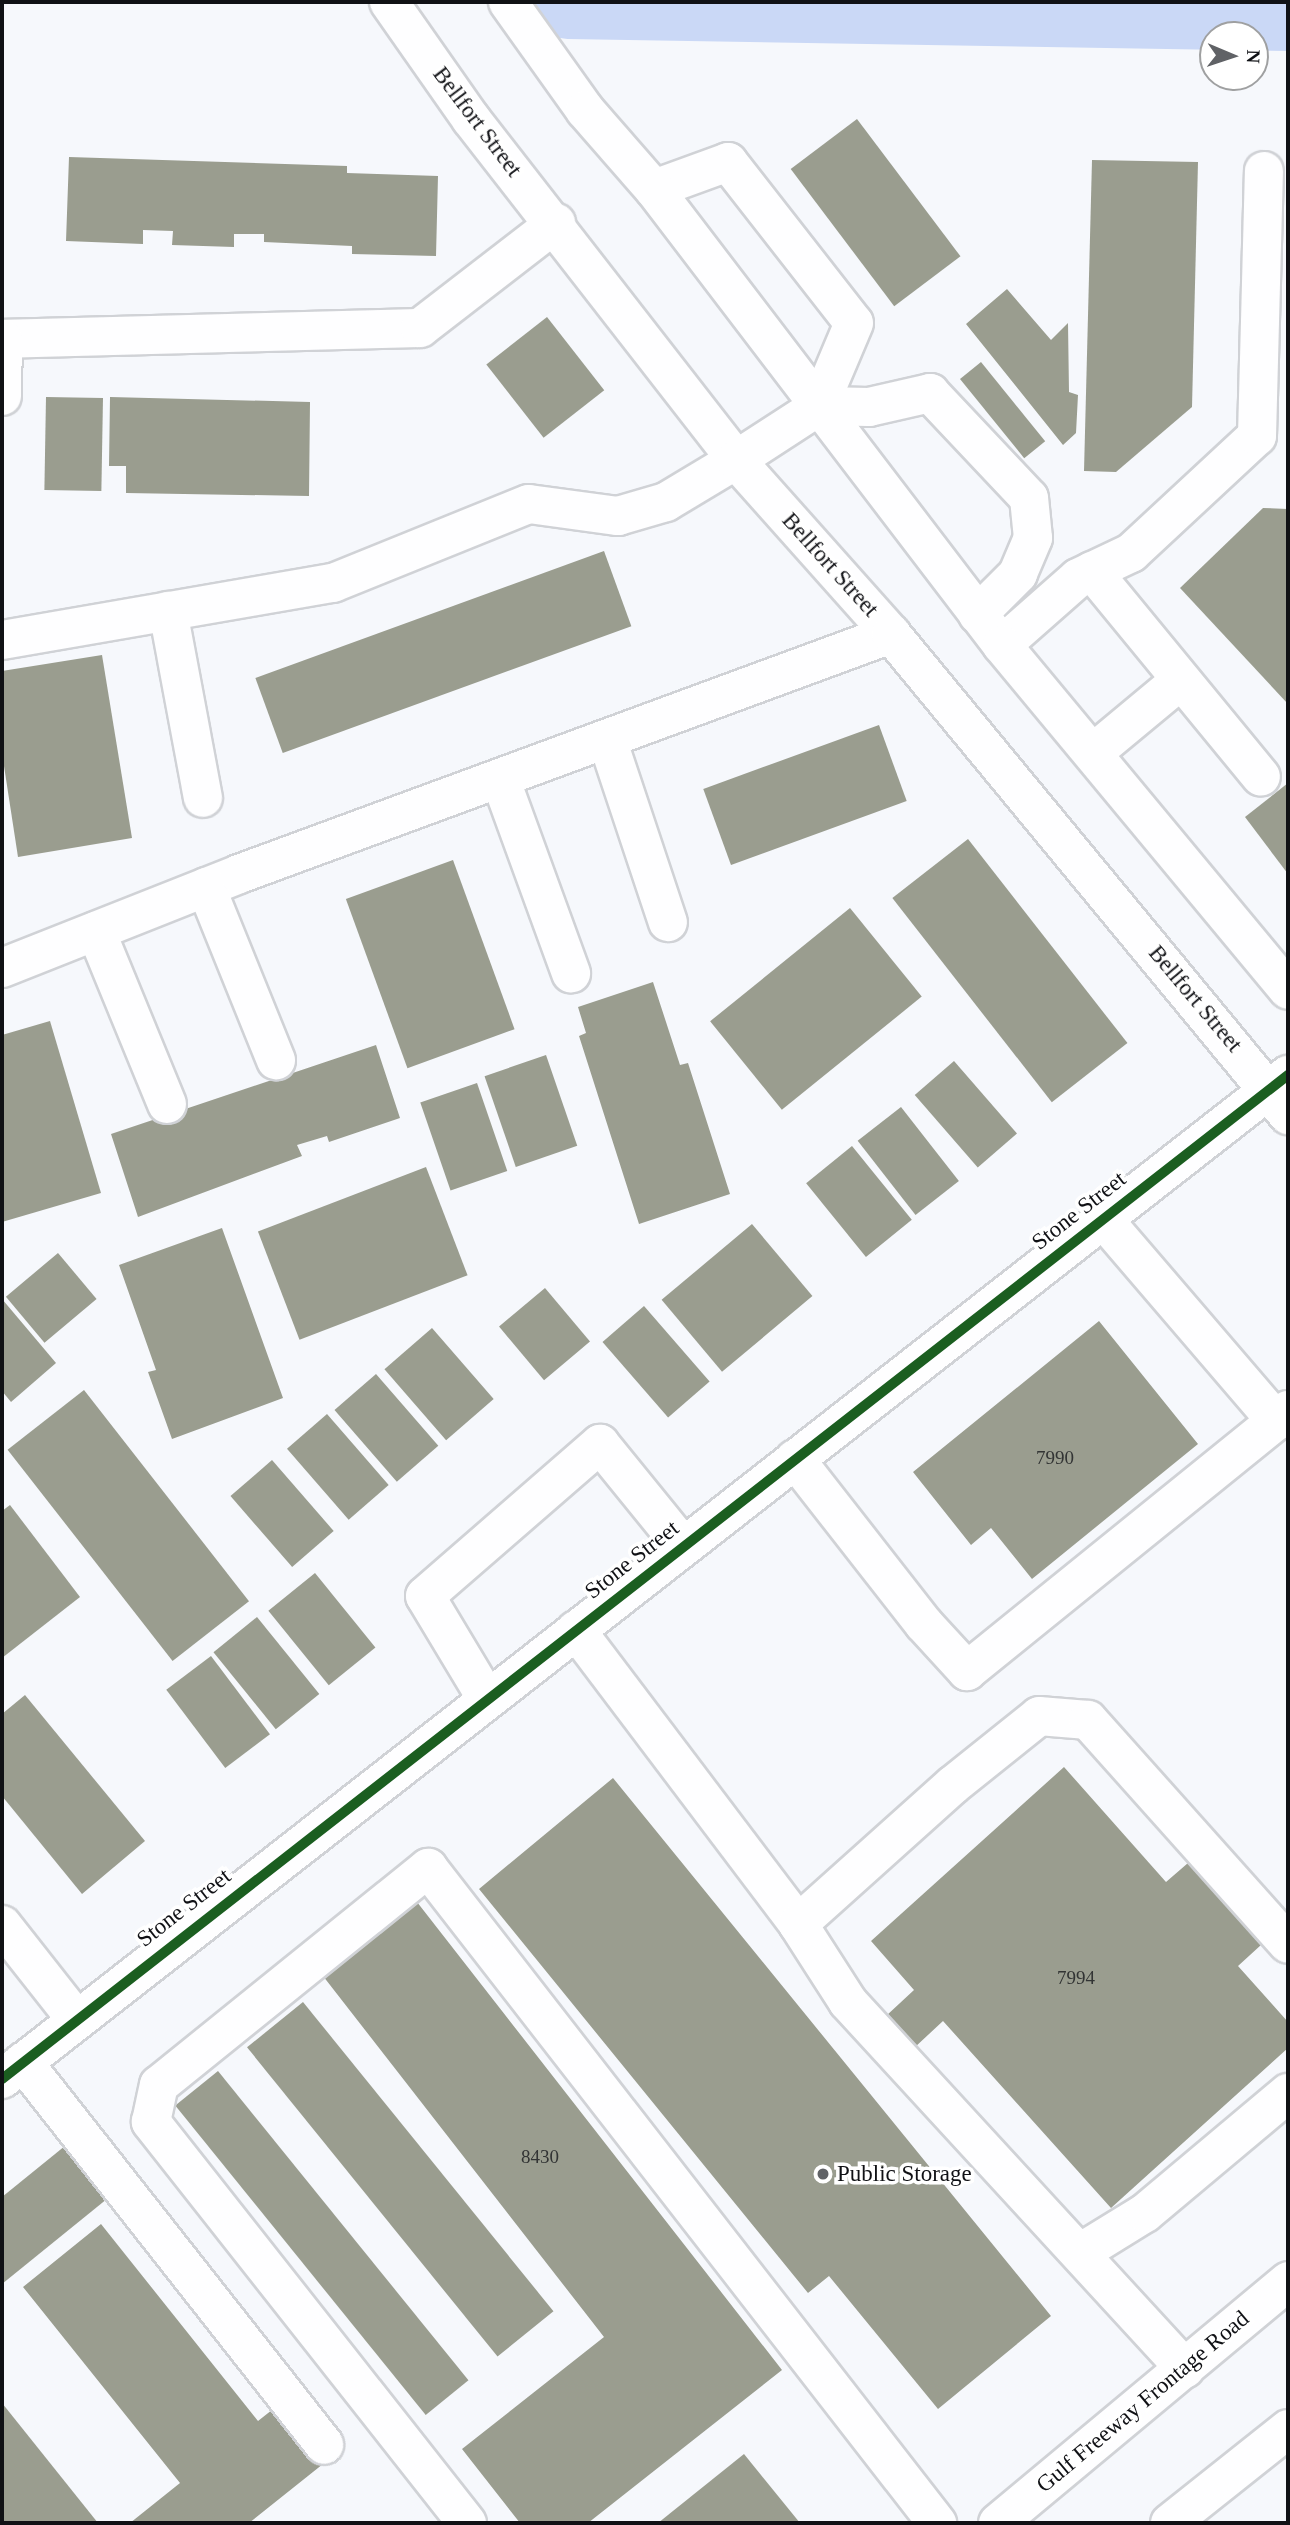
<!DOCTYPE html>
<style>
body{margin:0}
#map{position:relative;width:1290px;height:2525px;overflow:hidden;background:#f6f8fc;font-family:"Times New Roman",serif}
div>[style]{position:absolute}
.river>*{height:70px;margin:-35px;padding:0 35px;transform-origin:35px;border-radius:35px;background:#cad8f6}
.building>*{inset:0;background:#9a9d8f;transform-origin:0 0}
.roads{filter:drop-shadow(2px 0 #d0d2d6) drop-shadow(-2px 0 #d0d2d6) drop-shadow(0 2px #d0d2d6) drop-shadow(0 -2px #d0d2d6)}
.minor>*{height:38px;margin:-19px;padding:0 19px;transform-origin:19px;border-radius:19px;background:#fefeff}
.major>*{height:38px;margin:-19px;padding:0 19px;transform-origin:19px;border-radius:19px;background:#fefeff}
.highway>*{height:38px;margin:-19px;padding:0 19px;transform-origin:19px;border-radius:19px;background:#fefeff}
.cycleway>*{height:10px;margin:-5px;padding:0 5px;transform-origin:5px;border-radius:5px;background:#1b5e20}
.dots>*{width:19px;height:19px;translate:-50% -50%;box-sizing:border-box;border:4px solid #fff;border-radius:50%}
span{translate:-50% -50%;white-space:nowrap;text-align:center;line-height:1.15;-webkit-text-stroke:7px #fff;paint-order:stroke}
.number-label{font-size:19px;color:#323434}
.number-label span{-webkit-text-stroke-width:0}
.street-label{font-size:23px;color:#101115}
.poi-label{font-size:23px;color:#101115}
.left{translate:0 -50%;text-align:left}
.frame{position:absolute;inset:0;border:4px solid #101115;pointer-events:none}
.north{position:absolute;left:1199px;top:21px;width:70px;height:70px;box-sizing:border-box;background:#fff;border:2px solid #9fa0a1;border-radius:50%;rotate:92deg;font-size:19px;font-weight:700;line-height:28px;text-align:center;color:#101115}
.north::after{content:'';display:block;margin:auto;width:24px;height:32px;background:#606266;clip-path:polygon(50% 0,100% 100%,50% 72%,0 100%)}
</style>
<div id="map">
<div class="river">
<div style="left:568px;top:4px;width:720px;rotate:0.95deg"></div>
</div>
<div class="building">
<div style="left:857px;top:119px;width:172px;height:83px;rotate:53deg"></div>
<div style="clip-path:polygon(69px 157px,347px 166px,347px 173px,438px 176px,436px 256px,352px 254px,352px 246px,264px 242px,264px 234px,234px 234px,234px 247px,172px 245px,173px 231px,143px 230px,143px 244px,66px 241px)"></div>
<div style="clip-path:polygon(1092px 160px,1198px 162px,1192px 407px,1116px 472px,1084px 471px)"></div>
<div style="clip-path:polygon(1007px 289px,1051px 340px,1068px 323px,1069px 392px,1078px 395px,1076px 433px,1063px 445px,966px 324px)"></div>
<div style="left:547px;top:317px;width:93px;height:77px;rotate:52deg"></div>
<div style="left:981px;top:362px;width:102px;height:27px;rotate:51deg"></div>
<div style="left:46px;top:397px;width:57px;height:93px;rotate:1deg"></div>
<div style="clip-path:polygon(110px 397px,310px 402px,309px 496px,126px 493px,126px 466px,109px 466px)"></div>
<div style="clip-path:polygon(1263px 508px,1288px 509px,1288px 704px,1180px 588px)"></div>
<div style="left:604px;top:551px;width:80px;height:371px;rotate:70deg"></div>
<div style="clip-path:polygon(102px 655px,132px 838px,18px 857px,2px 753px,2px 671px)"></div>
<div style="left:879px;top:725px;width:81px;height:187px;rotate:70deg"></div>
<div style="clip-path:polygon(1288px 783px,1288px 874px,1245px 817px)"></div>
<div style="left:968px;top:839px;width:259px;height:96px;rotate:52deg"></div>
<div style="left:453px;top:860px;width:180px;height:114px;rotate:70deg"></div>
<div style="left:850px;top:908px;width:114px;height:180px;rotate:51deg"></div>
<div style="clip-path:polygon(653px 982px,680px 1065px,688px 1063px,730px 1194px,639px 1224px,579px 1036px,586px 1033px,578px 1007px)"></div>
<div style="clip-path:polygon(50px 1021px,101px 1193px,2px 1222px,2px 1035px)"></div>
<div style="clip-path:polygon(376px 1045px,400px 1118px,329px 1142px,327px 1136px,297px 1145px,302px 1156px,138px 1217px,111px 1134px)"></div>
<div style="left:546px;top:1055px;width:96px;height:65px;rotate:71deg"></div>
<div style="left:954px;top:1061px;width:96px;height:52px;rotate:49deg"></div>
<div style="left:477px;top:1083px;width:93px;height:60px;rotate:71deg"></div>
<div style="left:901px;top:1107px;width:94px;height:55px;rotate:52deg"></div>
<div style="left:852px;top:1146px;width:95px;height:59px;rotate:51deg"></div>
<div style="left:426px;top:1167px;width:116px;height:180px;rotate:69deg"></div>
<div style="left:752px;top:1224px;width:94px;height:118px;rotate:50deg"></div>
<div style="clip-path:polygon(222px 1228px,283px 1398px,172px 1439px,148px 1372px,156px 1370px,119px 1265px)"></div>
<div style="left:58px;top:1253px;width:60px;height:68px;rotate:50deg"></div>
<div style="left:545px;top:1288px;width:70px;height:60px;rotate:50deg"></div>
<div style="clip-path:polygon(2px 1299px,56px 1363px,11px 1402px,2px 1391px)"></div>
<div style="left:644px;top:1306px;width:100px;height:55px;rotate:49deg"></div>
<div style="clip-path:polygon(1099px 1321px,1198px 1444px,1032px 1579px,991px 1528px,971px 1545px,913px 1472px)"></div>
<div style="left:432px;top:1328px;width:94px;height:63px;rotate:49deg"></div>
<div style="left:376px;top:1374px;width:95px;height:55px;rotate:49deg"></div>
<div style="left:84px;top:1390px;width:268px;height:97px;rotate:52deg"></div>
<div style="left:327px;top:1414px;width:94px;height:53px;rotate:49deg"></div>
<div style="left:272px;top:1460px;width:94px;height:55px;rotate:49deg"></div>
<div style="clip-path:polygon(10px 1505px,80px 1597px,2px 1658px,2px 1511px)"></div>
<div style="left:315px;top:1573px;width:96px;height:60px;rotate:51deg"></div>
<div style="left:257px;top:1617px;width:99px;height:56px;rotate:51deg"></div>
<div style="left:211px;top:1656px;width:98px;height:56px;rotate:53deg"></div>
<div style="clip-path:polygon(25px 1695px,145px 1841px,82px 1894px,2px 1796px,2px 1714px)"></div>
<div style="clip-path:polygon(1064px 1767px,1166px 1882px,1188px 1863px,1261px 1945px,1238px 1966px,1288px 2022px,1288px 2048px,1111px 2208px,943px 2021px,914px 2048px,886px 2016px,914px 1990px,871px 1941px)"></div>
<div style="clip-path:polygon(613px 1778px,1051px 2316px,938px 2409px,829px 2276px,808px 2293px,479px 1889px)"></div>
<div style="clip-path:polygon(417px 1902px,782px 2370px,588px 2523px,520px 2523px,462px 2449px,604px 2337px,323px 1976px)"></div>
<div style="left:303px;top:2002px;width:398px;height:72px;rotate:51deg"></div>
<div style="left:218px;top:2071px;width:398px;height:55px;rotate:51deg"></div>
<div style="clip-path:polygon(76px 2137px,118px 2190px,2px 2284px,2px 2197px)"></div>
<div style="clip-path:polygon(101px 2224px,258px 2421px,277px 2406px,323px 2464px,249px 2523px,130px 2523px,180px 2483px,23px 2287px)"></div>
<div style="clip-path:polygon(2px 2403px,98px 2523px,2px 2523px)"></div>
<div style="clip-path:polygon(744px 2454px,800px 2523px,658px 2523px)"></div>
</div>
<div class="roads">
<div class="minor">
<div style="left:654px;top:189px;width:79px;rotate:-20deg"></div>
<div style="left:728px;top:162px;width:204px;rotate:52deg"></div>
<div style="left:854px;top:323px;width:90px;rotate:112.9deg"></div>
<div style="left:819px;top:406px;width:50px;rotate:1.1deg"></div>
<div style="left:869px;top:407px;width:63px;rotate:-12.9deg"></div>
<div style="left:930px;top:393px;width:144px;rotate:46.7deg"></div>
<div style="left:1029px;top:498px;width:40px;rotate:84.3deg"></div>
<div style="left:1033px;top:538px;width:39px;rotate:113deg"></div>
<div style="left:1018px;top:574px;width:57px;rotate:135deg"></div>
<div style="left:2px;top:339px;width:418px;rotate:-1.5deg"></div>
<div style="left:420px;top:328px;width:172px;rotate:-37.7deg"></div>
<div style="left:2px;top:396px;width:57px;rotate:-89deg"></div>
<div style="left:1092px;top:571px;width:266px;rotate:50.6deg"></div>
<div style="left:168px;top:611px;width:190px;rotate:79.4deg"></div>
<div style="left:2px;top:640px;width:336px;rotate:-9.8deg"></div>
<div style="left:333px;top:583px;width:211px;rotate:-22deg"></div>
<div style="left:529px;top:504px;width:90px;rotate:7.7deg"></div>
<div style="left:618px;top:516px;width:50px;rotate:-16.3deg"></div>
<div style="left:666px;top:502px;width:82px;rotate:-31deg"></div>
<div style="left:1002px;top:645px;width:101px;rotate:-41.4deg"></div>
<div style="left:1078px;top:578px;width:59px;rotate:-25.3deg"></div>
<div style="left:1131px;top:553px;width:172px;rotate:-42.9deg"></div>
<div style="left:1257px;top:436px;width:265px;rotate:-88.5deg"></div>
<div style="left:607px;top:739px;width:193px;rotate:71.6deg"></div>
<div style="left:1093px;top:753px;width:114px;rotate:-39.7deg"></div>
<div style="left:500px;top:778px;width:208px;rotate:70deg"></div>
<div style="left:206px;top:887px;width:187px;rotate:68deg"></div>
<div style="left:96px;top:931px;width:187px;rotate:67.7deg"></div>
<div style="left:2px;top:968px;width:255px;rotate:-21.6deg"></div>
<div style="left:239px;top:874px;width:695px;rotate:-20.21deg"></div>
<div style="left:1103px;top:1219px;width:266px;rotate:49.4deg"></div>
<div style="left:1276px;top:1421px;width:16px;rotate:-43deg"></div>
<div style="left:795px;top:1459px;width:209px;rotate:52deg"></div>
<div style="left:924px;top:1624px;width:64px;rotate:47.5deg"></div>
<div style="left:967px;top:1671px;width:397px;rotate:-39deg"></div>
<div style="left:576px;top:1630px;width:368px;rotate:52.9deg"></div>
<div style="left:798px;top:1924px;width:208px;rotate:-41.9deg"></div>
<div style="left:953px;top:1785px;width:110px;rotate:-38.7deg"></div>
<div style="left:1039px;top:1716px;width:49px;rotate:4.7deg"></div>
<div style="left:1088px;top:1720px;width:300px;rotate:48.2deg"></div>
<div style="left:487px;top:1699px;width:120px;rotate:-121deg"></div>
<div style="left:425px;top:1596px;width:232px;rotate:-41deg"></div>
<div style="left:600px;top:1444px;width:132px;rotate:50.9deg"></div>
<div style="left:798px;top:1924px;width:93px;rotate:57.3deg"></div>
<div style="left:848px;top:2002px;width:498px;rotate:47.4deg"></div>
<div style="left:2px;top:1925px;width:120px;rotate:51.8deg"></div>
<div style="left:23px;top:2062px;width:487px;rotate:51.8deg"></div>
<div style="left:2px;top:2079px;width:1632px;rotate:-37.98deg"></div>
<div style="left:1080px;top:2253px;width:76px;rotate:-31.6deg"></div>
<div style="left:1145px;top:2213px;width:187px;rotate:-40deg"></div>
<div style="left:467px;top:2523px;width:511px;rotate:-128.24deg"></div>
<div style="left:151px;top:2122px;width:38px;rotate:-78deg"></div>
<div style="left:159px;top:2085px;width:346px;rotate:-38.9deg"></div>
<div style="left:428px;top:1868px;width:830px;rotate:52.15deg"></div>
</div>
<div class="major">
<div style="left:389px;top:2px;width:143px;rotate:55deg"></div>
<div style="left:471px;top:119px;width:432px;rotate:52.1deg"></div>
<div style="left:736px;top:460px;width:233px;rotate:48.3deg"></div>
<div style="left:891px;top:634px;width:624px;rotate:50.46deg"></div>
<div style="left:508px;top:2px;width:133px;rotate:54.5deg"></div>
<div style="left:585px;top:110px;width:105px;rotate:48.9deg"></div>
<div style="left:654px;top:189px;width:574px;rotate:52.65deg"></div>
<div style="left:1002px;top:645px;width:448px;rotate:50.3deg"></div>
<div style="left:736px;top:460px;width:99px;rotate:-33deg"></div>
<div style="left:998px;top:2523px;width:378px;rotate:-39.8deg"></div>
</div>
<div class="highway">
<div style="left:1170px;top:2523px;width:151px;rotate:-38.5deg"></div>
</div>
</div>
<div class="cycleway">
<div style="left:2px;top:2079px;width:1632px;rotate:-37.98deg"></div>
</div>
<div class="dots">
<div style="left:823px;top:2174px;background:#606266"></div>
</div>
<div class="number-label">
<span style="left:1055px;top:1458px">7990</span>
<span style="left:1076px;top:1978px">7994</span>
<span style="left:540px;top:2157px">8430</span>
</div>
<div class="street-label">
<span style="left:477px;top:122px;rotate:53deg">Bellfort Street</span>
<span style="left:830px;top:565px;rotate:48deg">Bellfort Street</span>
<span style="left:1195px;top:999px;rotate:50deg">Bellfort Street</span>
<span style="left:1079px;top:1211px;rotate:-38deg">Stone Street</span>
<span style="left:632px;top:1560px;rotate:-38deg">Stone Street</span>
<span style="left:184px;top:1908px;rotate:-38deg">Stone Street</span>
<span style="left:1143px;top:2402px;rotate:-40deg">Gulf Freeway Frontage Road</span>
</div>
<div class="poi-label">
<span class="left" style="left:837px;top:2174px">Public Storage</span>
</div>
<div class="frame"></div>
<div class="north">N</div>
</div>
